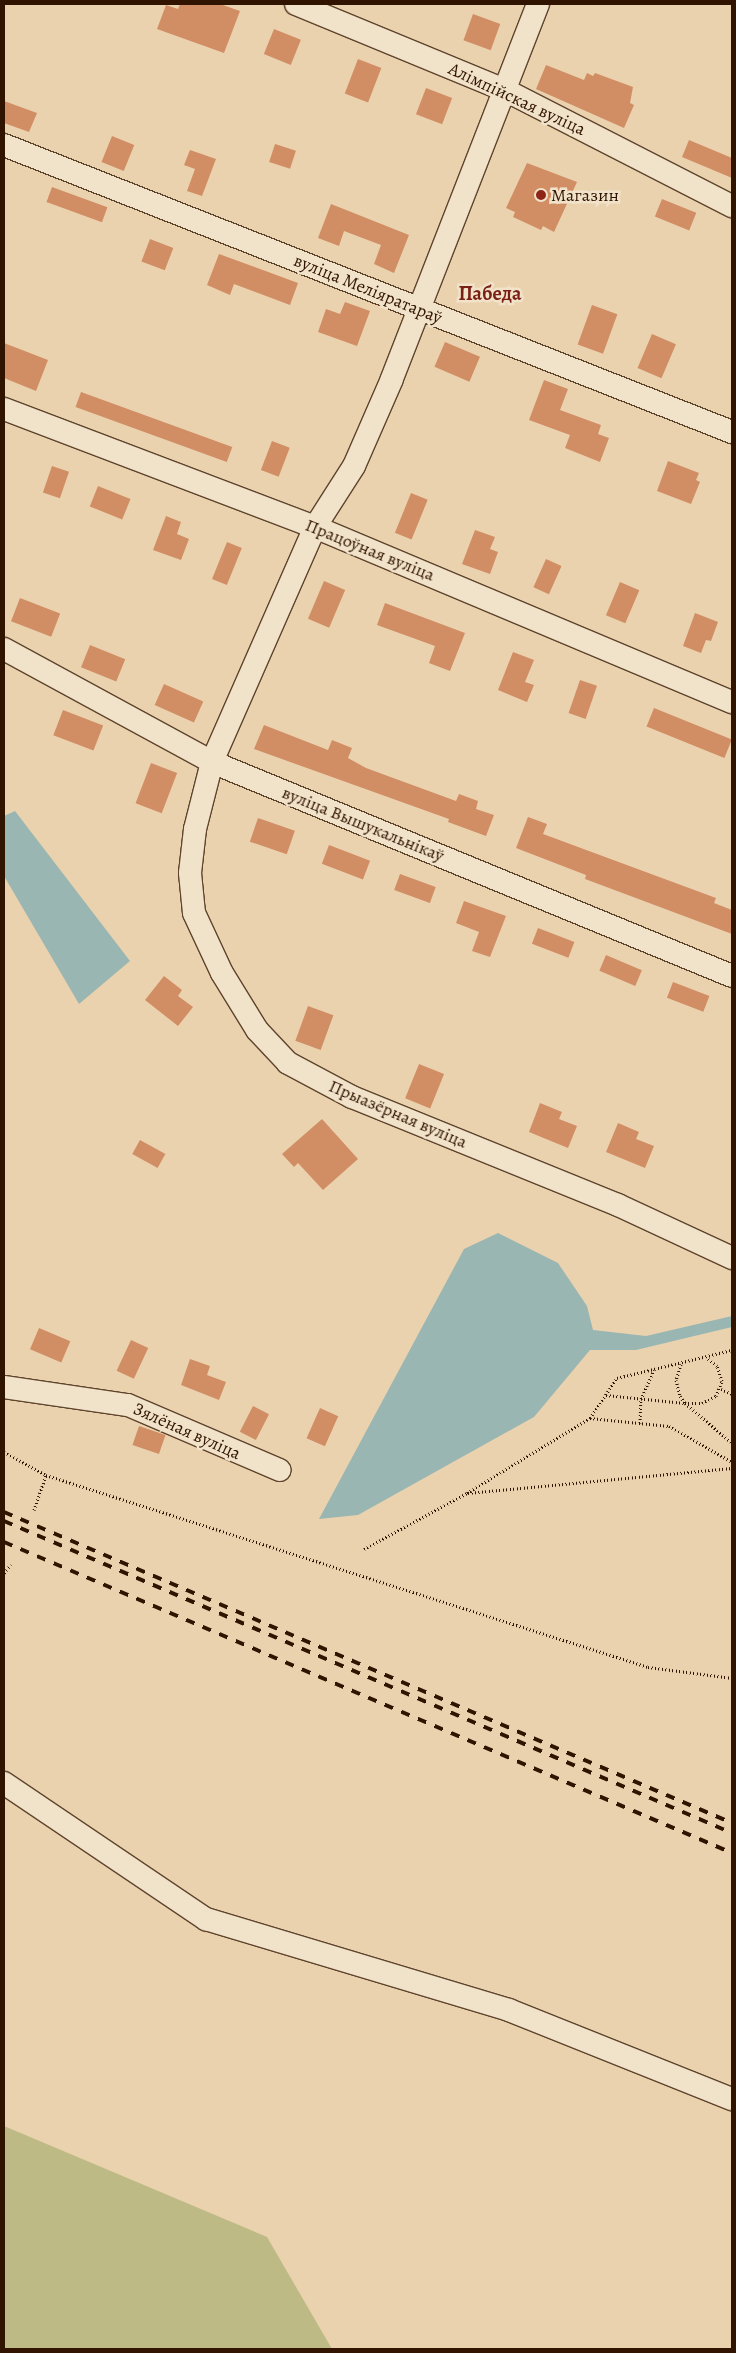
<!DOCTYPE html>
<meta charset="utf-8">
<style>
body{margin:0}
#map{position:relative;width:736px;height:2353px;overflow:hidden;background:#ead2ae;font-family:Alegreya,serif}
div>[style]{position:absolute}
.green>*{inset:0;background:#beba85}
.water>*{inset:0;background:#9ab6b3}
.building>*{inset:0;background:#d18e65;transform-origin:0 0}
.path>*{height:3px;margin-top:-1.5px;transform-origin:0;background:repeating-linear-gradient(90deg,#311400 0 1px,transparent 0 3.5px)}
.roads{filter:drop-shadow(1px 0 #5f442c) drop-shadow(-1px 0 #5f442c) drop-shadow(0 1px #5f442c) drop-shadow(0 -1px #5f442c)}
.minor>*{height:22px;margin:-11px;padding:0 11px;transform-origin:11px;border-radius:11px;background:#f1e2ca}
.rail>*{height:4px;margin-top:-2px;transform-origin:0;background:repeating-linear-gradient(90deg,#311400 0 9px,transparent 0 18px)}
.dots>*{width:14px;height:14px;translate:-50% -50%;box-sizing:border-box;border:2px solid #f1e2ca;border-radius:50%}
span{translate:-50% -50%;white-space:nowrap;text-align:center;line-height:1.15;-webkit-text-stroke:5px #f1e2ca;paint-order:stroke}
.street-label{font-size:18px;color:#311400}
.poi-label{font-size:18px;color:#311400}
.left{translate:0 -50%;text-align:left}
.quarter-label{font-size:20px;color:#7a1f14;font-weight:700}
.frame{position:absolute;inset:0;border:5px solid #311400;pointer-events:none}
</style>
<div id="map">
<div class="green">
<div style="clip-path:polygon(4px 2126px,267px 2237px,332px 2349px,4px 2349px)"></div>
</div>
<div class="water">
<div style="clip-path:polygon(15px 811px,130px 961px,79px 1004px,4px 876px,4px 816px)"></div>
<div style="clip-path:polygon(498px 1233px,558px 1263px,587px 1306px,593px 1330px,646px 1336px,732px 1316px,732px 1327px,636px 1350px,590px 1350px,534px 1417px,358px 1515px,319px 1519px,464px 1249px)"></div>
</div>
<div class="building">
<div style="clip-path:polygon(180px 4px,220px 4px,240px 11px,224px 53px,157px 29px,166px 5px,178px 9px)"></div>
<div style="left:473px;top:14px;width:29px;height:28px;rotate:20deg"></div>
<div style="left:274px;top:29px;width:29px;height:27px;rotate:22deg"></div>
<div style="left:358px;top:59px;width:25px;height:37px;rotate:21deg"></div>
<div style="clip-path:polygon(546px 65px,584px 80px,587px 73px,593px 76px,595px 73px,633px 87px,630px 103px,634px 105px,624px 128px,536px 89px)"></div>
<div style="left:426px;top:88px;width:28px;height:28px;rotate:21deg"></div>
<div style="clip-path:polygon(4px 101px,37px 113px,29px 132px,4px 123px)"></div>
<div style="left:112px;top:136px;width:24px;height:28px;rotate:22deg"></div>
<div style="clip-path:polygon(689px 140px,732px 158px,732px 178px,682px 157px)"></div>
<div style="left:275px;top:144px;width:22px;height:19px;rotate:18deg"></div>
<div style="clip-path:polygon(190px 150px,216px 159px,202px 196px,187px 191px,195px 169px,184px 165px)"></div>
<div style="clip-path:polygon(527px 163px,577px 182px,554px 232px,543px 226px,541px 230px,513px 217px,515px 212px,506px 208px)"></div>
<div style="left:52px;top:187px;width:59px;height:16px;rotate:20deg"></div>
<div style="left:662px;top:199px;width:37px;height:19px;rotate:22deg"></div>
<div style="clip-path:polygon(331px 204px,409px 235px,394px 273px,374px 264px,381px 245px,344px 231px,339px 246px,318px 238px)"></div>
<div style="left:150px;top:239px;width:25px;height:24px;rotate:21deg"></div>
<div style="clip-path:polygon(219px 254px,298px 283px,290px 305px,234px 284px,230px 295px,207px 285px)"></div>
<div style="clip-path:polygon(345px 302px,370px 311px,357px 346px,318px 332px,326px 309px,340px 314px)"></div>
<div style="left:592px;top:305px;width:27px;height:42px;rotate:20deg"></div>
<div style="left:652px;top:334px;width:26px;height:37px;rotate:23deg"></div>
<div style="left:445px;top:342px;width:38px;height:27px;rotate:23deg"></div>
<div style="clip-path:polygon(4px 343px,48px 360px,36px 391px,4px 378px)"></div>
<div style="clip-path:polygon(544px 380px,568px 389px,560px 410px,601px 425px,598px 434px,609px 438px,600px 462px,565px 448px,570px 435px,529px 420px)"></div>
<div style="left:81px;top:392px;width:161px;height:16px;rotate:20deg"></div>
<div style="left:272px;top:441px;width:19px;height:31px;rotate:21deg"></div>
<div style="clip-path:polygon(668px 461px,699px 473px,696px 480px,700px 482px,691px 504px,657px 491px)"></div>
<div style="left:52px;top:466px;width:18px;height:28px;rotate:19deg"></div>
<div style="left:98px;top:486px;width:35px;height:22px;rotate:22deg"></div>
<div style="left:411px;top:493px;width:18px;height:43px;rotate:22deg"></div>
<div style="clip-path:polygon(166px 516px,181px 522px,177px 534px,189px 539px,181px 560px,153px 550px)"></div>
<div style="clip-path:polygon(475px 530px,495px 537px,490px 549px,498px 552px,490px 574px,462px 564px)"></div>
<div style="left:227px;top:542px;width:16px;height:40px;rotate:22deg"></div>
<div style="left:546px;top:559px;width:17px;height:31px;rotate:24deg"></div>
<div style="left:324px;top:581px;width:23px;height:41px;rotate:23deg"></div>
<div style="left:620px;top:582px;width:21px;height:36px;rotate:23deg"></div>
<div style="left:20px;top:598px;width:43px;height:25px;rotate:21deg"></div>
<div style="clip-path:polygon(385px 603px,465px 633px,450px 671px,429px 663px,435px 646px,377px 625px)"></div>
<div style="clip-path:polygon(695px 613px,718px 622px,711px 641px,706px 640px,701px 653px,683px 646px)"></div>
<div style="left:90px;top:645px;width:38px;height:24px;rotate:22deg"></div>
<div style="clip-path:polygon(513px 652px,534px 660px,525px 682px,534px 685px,527px 702px,498px 690px)"></div>
<div style="left:580px;top:680px;width:18px;height:35px;rotate:19deg"></div>
<div style="left:164px;top:684px;width:43px;height:23px;rotate:24deg"></div>
<div style="left:654px;top:708px;width:84px;height:20px;rotate:22deg"></div>
<div style="left:63px;top:710px;width:43px;height:27px;rotate:21deg"></div>
<div style="clip-path:polygon(264px 725px,328px 750px,332px 740px,352px 748px,348px 758px,366px 768px,456px 801px,459px 794px,478px 801px,476px 809px,494px 815px,486px 836px,448px 822px,449px 819px,254px 749px)"></div>
<div style="left:151px;top:763px;width:28px;height:43px;rotate:21deg"></div>
<div style="clip-path:polygon(528px 817px,547px 824px,543px 834px,716px 898px,714px 903px,732px 910px,732px 934px,585px 879px,586px 875px,516px 848px)"></div>
<div style="left:258px;top:818px;width:39px;height:25px;rotate:19deg"></div>
<div style="left:329px;top:845px;width:44px;height:20px;rotate:21deg"></div>
<div style="left:400px;top:874px;width:38px;height:17px;rotate:20deg"></div>
<div style="clip-path:polygon(464px 901px,506px 916px,490px 957px,472px 951px,479px 932px,456px 923px)"></div>
<div style="left:538px;top:928px;width:39px;height:17px;rotate:21deg"></div>
<div style="left:606px;top:955px;width:39px;height:17px;rotate:23deg"></div>
<div style="clip-path:polygon(164px 976px,182px 990px,178px 996px,193px 1007px,178px 1026px,145px 1000px)"></div>
<div style="left:673px;top:982px;width:39px;height:17px;rotate:21deg"></div>
<div style="left:308px;top:1006px;width:27px;height:37px;rotate:20deg"></div>
<div style="left:419px;top:1064px;width:27px;height:37px;rotate:22deg"></div>
<div style="clip-path:polygon(540px 1103px,562px 1112px,559px 1119px,577px 1126px,568px 1148px,529px 1132px)"></div>
<div style="clip-path:polygon(322px 1119px,358px 1159px,323px 1190px,298px 1163px,294px 1167px,282px 1154px)"></div>
<div style="clip-path:polygon(618px 1123px,639px 1132px,636px 1139px,654px 1146px,645px 1168px,606px 1152px)"></div>
<div style="left:140px;top:1140px;width:29px;height:16px;rotate:29deg"></div>
<div style="left:39px;top:1328px;width:34px;height:23px;rotate:23deg"></div>
<div style="left:131px;top:1340px;width:19px;height:34px;rotate:25deg"></div>
<div style="clip-path:polygon(190px 1359px,210px 1366px,207px 1375px,226px 1382px,219px 1400px,181px 1385px)"></div>
<div style="left:253px;top:1406px;width:18px;height:29px;rotate:27deg"></div>
<div style="left:320px;top:1408px;width:20px;height:33px;rotate:24deg"></div>
<div style="left:139px;top:1426px;width:28px;height:20px;rotate:19deg"></div>
</div>
<div class="path">
<div style="left:681px;top:1364px;width:17px;rotate:107deg"></div>
<div style="left:676px;top:1380px;width:16px;rotate:76deg"></div>
<div style="left:680px;top:1396px;width:9px;rotate:54deg"></div>
<div style="left:685px;top:1403px;width:17px"></div>
<div style="left:702px;top:1403px;width:16px;rotate:-27deg"></div>
<div style="left:716px;top:1396px;width:16px;rotate:-68deg"></div>
<div style="left:722px;top:1381px;width:16px;rotate:-108deg"></div>
<div style="left:717px;top:1366px;width:13px;rotate:-141deg"></div>
<div style="left:721px;top:1389px;width:12px;rotate:24deg"></div>
<div style="left:606px;top:1395px;width:79px;rotate:5.8deg"></div>
<div style="left:685px;top:1403px;width:62px;rotate:40.4deg"></div>
<div style="left:590px;top:1418px;width:79px;rotate:5.8deg"></div>
<div style="left:669px;top:1426px;width:73px;rotate:29.7deg"></div>
<div style="left:640px;top:1423px;width:24px;rotate:-88deg"></div>
<div style="left:641px;top:1399px;width:32px;rotate:-66deg"></div>
<div style="left:4px;top:1452px;width:48px;rotate:28.7deg"></div>
<div style="left:46px;top:1475px;width:632px;rotate:17.69deg"></div>
<div style="left:648px;top:1667px;width:85px;rotate:7.5deg"></div>
<div style="left:468px;top:1493px;width:265px;rotate:-5.4deg"></div>
<div style="left:34px;top:1510px;width:37px;rotate:-71deg"></div>
<div style="left:364px;top:1549px;width:117px;rotate:-28.5deg"></div>
<div style="left:467px;top:1493px;width:144px;rotate:-31.4deg"></div>
<div style="left:590px;top:1418px;width:48px;rotate:-56deg"></div>
<div style="left:617px;top:1378px;width:118px;rotate:-13.7deg"></div>
<div style="left:4px;top:1573px;width:11px;rotate:-52deg"></div>
</div>
<div class="roads">
<div class="minor">
<div style="left:296px;top:4px;width:226px;rotate:22.4deg"></div>
<div style="left:505px;top:90px;width:255px;rotate:27.1deg"></div>
<div style="left:538px;top:4px;width:402px;rotate:111.3deg"></div>
<div style="left:392px;top:379px;width:95px;rotate:113.6deg"></div>
<div style="left:354px;top:466px;width:72px;rotate:122.6deg"></div>
<div style="left:315px;top:527px;width:257px;rotate:113.7deg"></div>
<div style="left:212px;top:762px;width:69px;rotate:104.2deg"></div>
<div style="left:195px;top:829px;width:44px;rotate:96.5deg"></div>
<div style="left:190px;top:873px;width:40px;rotate:84.3deg"></div>
<div style="left:194px;top:913px;width:66px;rotate:65deg"></div>
<div style="left:222px;top:973px;width:67px;rotate:58.4deg"></div>
<div style="left:257px;top:1030px;width:45px;rotate:46.8deg"></div>
<div style="left:288px;top:1063px;width:72px;rotate:28deg"></div>
<div style="left:352px;top:1097px;width:287px;rotate:22.1deg"></div>
<div style="left:618px;top:1205px;width:126px;rotate:24.9deg"></div>
<div style="left:4px;top:145px;width:783px;rotate:21.52deg"></div>
<div style="left:4px;top:409px;width:333px;rotate:20.8deg"></div>
<div style="left:315px;top:527px;width:452px;rotate:22.8deg"></div>
<div style="left:4px;top:649px;width:237px;rotate:28.5deg"></div>
<div style="left:212px;top:762px;width:562px;rotate:22.37deg"></div>
<div style="left:4px;top:1387px;width:125px;rotate:8.3deg"></div>
<div style="left:128px;top:1405px;width:165px;rotate:23.2deg"></div>
<div style="left:4px;top:1783px;width:244px;rotate:34deg"></div>
<div style="left:206px;top:1919px;width:316px;rotate:16.7deg"></div>
<div style="left:509px;top:2010px;width:240px;rotate:21.8deg"></div>
</div>
</div>
<div class="rail">
<div style="left:4px;top:1512px;width:792px;rotate:23.13deg"></div>
<div style="left:4px;top:1521px;width:792px;rotate:23.2deg"></div>
<div style="left:4px;top:1542px;width:792px;rotate:23.13deg"></div>
</div>
<div class="dots">
<div style="left:541px;top:195px;background:#8f2418"></div>
</div>
<div class="street-label">
<span style="left:517px;top:99px;rotate:25deg">Алімпійская вуліца</span>
<span style="left:368px;top:289px;rotate:22deg">вуліца Меліяратараў</span>
<span style="left:370px;top:550px;rotate:22deg">Працоўная вуліца</span>
<span style="left:363px;top:824px;rotate:22deg">вуліца Вышукальнікаў</span>
<span style="left:398px;top:1114px;rotate:23deg">Прыазёрная вуліца</span>
<span style="left:187px;top:1431px;rotate:24deg">Зялёная вуліца</span>
</div>
<div class="poi-label">
<span class="left" style="left:551px;top:195px">Магазин</span>
</div>
<div class="quarter-label">
<span style="left:490px;top:293px">Пабеда</span>
</div>
<div class="frame"></div>
</div>
